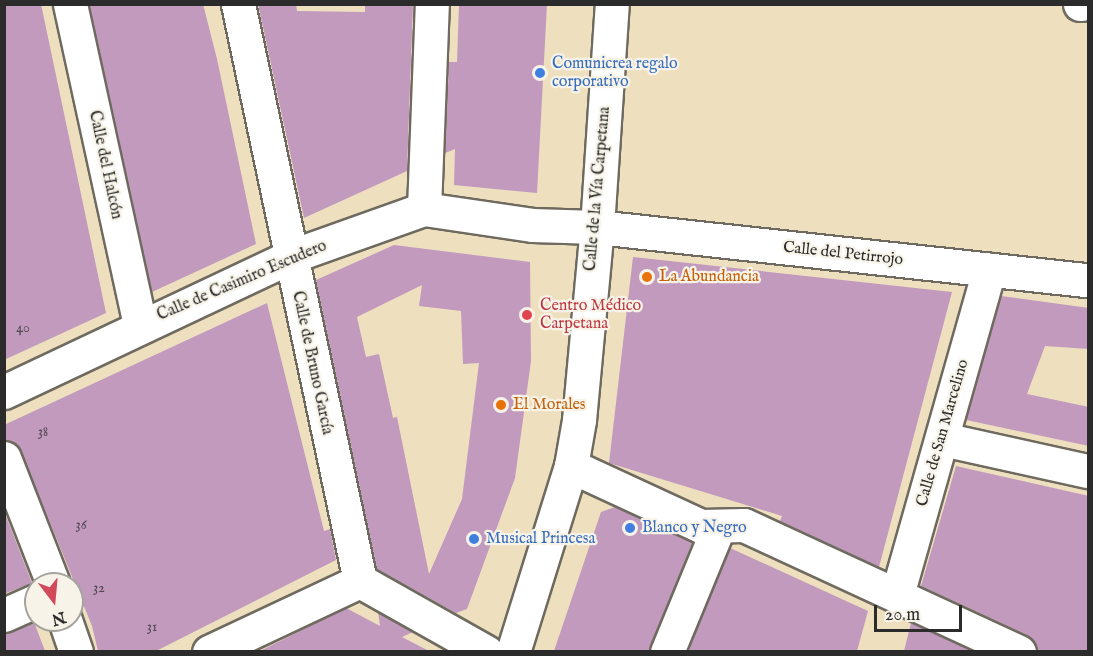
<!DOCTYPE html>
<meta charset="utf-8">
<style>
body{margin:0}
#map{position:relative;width:1093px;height:656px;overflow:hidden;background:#eedfbf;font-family:"IM FELL English",serif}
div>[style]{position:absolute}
.building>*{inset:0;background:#c19abe}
.roads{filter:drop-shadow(2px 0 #6f6a5f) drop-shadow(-2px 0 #6f6a5f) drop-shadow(0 2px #6f6a5f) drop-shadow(0 -2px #6f6a5f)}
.minor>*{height:33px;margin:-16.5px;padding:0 16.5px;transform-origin:16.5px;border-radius:16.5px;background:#fff}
.dots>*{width:16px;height:16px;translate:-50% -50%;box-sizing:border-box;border:3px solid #f7f3e8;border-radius:50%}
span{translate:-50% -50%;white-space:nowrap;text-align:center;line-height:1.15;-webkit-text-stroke:4.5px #f7f3e8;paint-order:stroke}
.number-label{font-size:14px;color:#504750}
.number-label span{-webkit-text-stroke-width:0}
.shop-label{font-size:16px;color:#366cbe}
.left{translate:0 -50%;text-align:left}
.street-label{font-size:16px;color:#2b2b2b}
.food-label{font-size:16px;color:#c56008}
.health-label{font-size:16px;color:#be3a42}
.frame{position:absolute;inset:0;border:6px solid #2b2b2b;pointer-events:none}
.north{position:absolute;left:24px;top:572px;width:60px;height:60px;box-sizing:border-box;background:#f7f3e8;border:2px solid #a5a39c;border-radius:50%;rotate:164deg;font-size:16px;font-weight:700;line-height:24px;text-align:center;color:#2b2b2b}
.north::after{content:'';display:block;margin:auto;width:21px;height:27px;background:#d1495b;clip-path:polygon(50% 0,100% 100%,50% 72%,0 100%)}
.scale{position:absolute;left:874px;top:605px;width:88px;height:27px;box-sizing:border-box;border:3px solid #2b2b2b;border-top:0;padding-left:8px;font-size:18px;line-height:21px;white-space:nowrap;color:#2b2b2b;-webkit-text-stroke:4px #f7f3e8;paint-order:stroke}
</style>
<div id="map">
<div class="building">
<div style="clip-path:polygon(4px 4px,41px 4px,106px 313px,4px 360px)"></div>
<div style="clip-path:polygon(89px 4px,203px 4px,217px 59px,256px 244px,152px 292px)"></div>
<div style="clip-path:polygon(258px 4px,296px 4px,297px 11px,365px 12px,365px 4px,413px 4px,407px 171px,304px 218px)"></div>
<div style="clip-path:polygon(459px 4px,547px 4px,537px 193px,454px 185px,455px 149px,445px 153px,449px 62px,457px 62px)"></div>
<div style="clip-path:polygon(evenodd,394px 245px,530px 262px,531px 361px,515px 478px,467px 609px,456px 613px,377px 569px,316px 280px,394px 245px,422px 285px,419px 306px,461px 311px,463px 364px,479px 363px,462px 499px,429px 574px,397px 417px,393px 418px,379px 354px,366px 357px,357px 317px,422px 285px)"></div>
<div style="clip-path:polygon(633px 257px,952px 292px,879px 567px,780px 521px,782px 516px,609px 463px)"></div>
<div style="clip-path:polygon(1001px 296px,1089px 308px,1089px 349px,1045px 346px,1027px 394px,1089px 407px,1089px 446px,966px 420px)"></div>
<div style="clip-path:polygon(267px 303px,324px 531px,330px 529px,336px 560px,156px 651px,98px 651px,92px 626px,21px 451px,15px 443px,4px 440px,4px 425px)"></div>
<div style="clip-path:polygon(956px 466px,1089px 496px,1089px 651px,1038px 651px,1027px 635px,921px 586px)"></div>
<div style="clip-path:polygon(615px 507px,692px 543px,649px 651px,554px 651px,601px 512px)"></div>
<div style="clip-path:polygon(4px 511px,32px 583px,4px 594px)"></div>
<div style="clip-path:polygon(730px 548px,868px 611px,857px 651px,687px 651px)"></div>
<div style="clip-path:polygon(346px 608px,380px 626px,378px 612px,413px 632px,402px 637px,429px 651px,260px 651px)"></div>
<div style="clip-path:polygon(34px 622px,45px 651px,4px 651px,4px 633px)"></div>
<div style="clip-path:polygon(911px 623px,973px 651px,904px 651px)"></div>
</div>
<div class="roads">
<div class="minor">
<div style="left:70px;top:4px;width:329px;rotate:77.7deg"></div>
<div style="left:238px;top:4px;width:590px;rotate:78.06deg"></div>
<div style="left:1080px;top:4px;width:1px"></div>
<div style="left:424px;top:209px;width:205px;rotate:-87.8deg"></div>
<div style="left:4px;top:392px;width:315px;rotate:-25.3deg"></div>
<div style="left:289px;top:257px;width:143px;rotate:-19.6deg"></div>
<div style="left:424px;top:209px;width:109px;rotate:8.4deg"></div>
<div style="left:532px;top:225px;width:65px;rotate:1.8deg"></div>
<div style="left:597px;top:227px;width:494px;rotate:6.2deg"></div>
<div style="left:942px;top:439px;width:149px;rotate:12.4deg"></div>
<div style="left:4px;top:458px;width:135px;rotate:68.7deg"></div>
<div style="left:571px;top:466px;width:143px;rotate:24.8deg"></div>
<div style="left:701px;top:526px;width:43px;rotate:-1.3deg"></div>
<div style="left:744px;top:525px;width:303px;rotate:24.8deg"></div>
<div style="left:897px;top:595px;width:338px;rotate:-74.2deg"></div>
<div style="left:4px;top:615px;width:35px;rotate:-24deg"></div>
<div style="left:65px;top:620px;width:34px;rotate:71deg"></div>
<div style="left:209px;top:652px;width:167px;rotate:-25.2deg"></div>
<div style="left:360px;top:581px;width:145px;rotate:29.4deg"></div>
<div style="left:513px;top:652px;width:195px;rotate:-72.7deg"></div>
<div style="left:571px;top:466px;width:47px;rotate:-80.1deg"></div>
<div style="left:579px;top:420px;width:194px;rotate:-84.7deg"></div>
<div style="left:597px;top:227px;width:224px;rotate:-86.2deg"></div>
<div style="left:667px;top:652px;width:136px;rotate:-67.6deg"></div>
</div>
</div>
<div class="dots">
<div style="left:540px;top:73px;background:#3f7fe0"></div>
<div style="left:647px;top:277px;background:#e8710a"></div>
<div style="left:527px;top:315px;background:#e0444e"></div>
<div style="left:501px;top:405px;background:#e8710a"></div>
<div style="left:630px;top:528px;background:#3f7fe0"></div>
<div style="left:474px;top:539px;background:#3f7fe0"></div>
</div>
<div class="number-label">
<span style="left:23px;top:328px">40</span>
<span style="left:43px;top:432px">38</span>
<span style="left:81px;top:525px">36</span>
<span style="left:99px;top:588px">32</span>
<span style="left:152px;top:627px">31</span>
</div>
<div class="shop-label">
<span class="left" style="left:552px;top:73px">Comunicrea regalo<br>corporativo</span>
<span class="left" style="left:642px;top:528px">Blanco y Negro</span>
<span class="left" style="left:486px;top:539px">Musical Princesa</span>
</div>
<div class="street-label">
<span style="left:105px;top:165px;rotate:78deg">Calle del Halcón</span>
<span style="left:598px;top:189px;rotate:-85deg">Calle de la Vía Carpetana</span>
<span style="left:843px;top:254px;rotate:6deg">Calle del Petirrojo</span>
<span style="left:242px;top:281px;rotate:-23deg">Calle de Casimiro Escudero</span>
<span style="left:312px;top:363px;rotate:78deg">Calle de Bruno García</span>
<span style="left:943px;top:433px;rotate:-74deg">Calle de San Marcelino</span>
</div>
<div class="food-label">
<span class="left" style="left:659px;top:277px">La Abundancia</span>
<span class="left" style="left:513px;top:405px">El Morales</span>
</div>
<div class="health-label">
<span class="left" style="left:540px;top:315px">Centro Médico<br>Carpetana</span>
</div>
<div class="frame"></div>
<div class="north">N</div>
<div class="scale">20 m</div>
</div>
